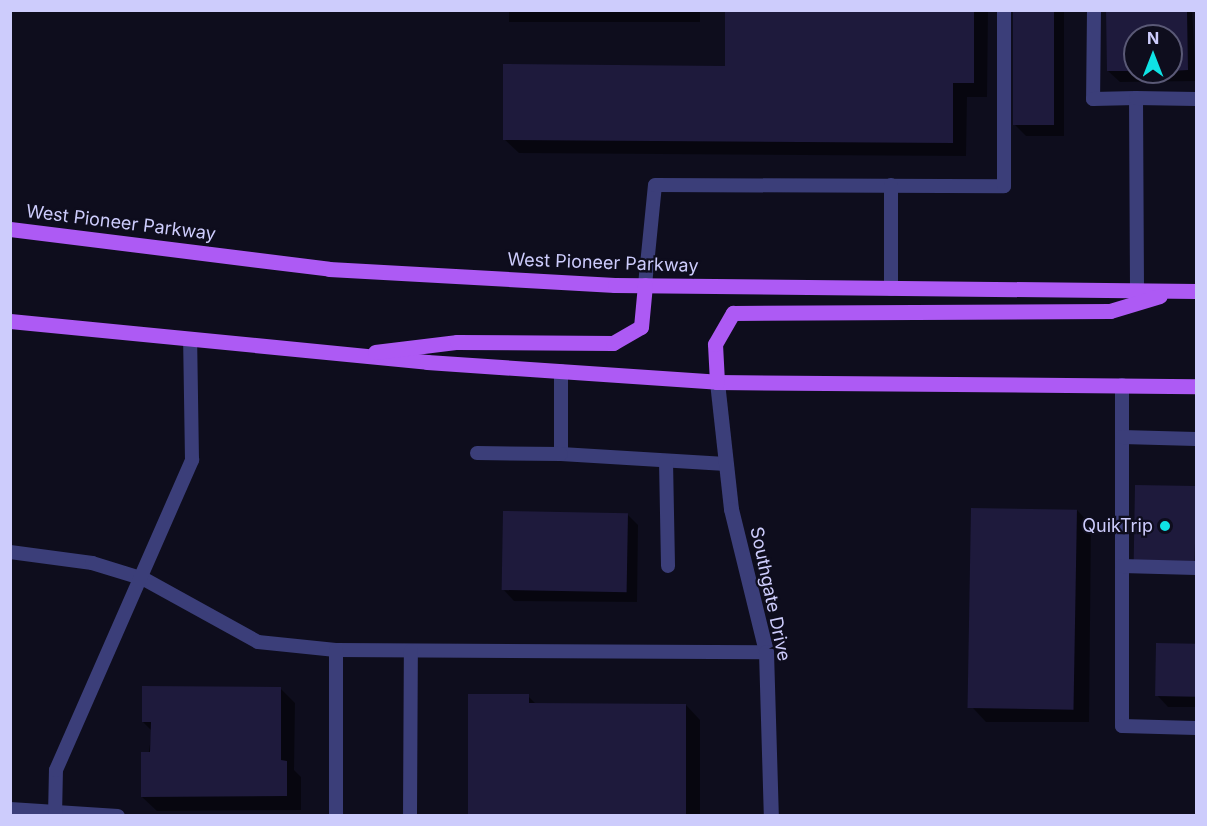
<!DOCTYPE html>
<style>
body{margin:0}
#map{position:relative;width:1207px;height:826px;overflow:hidden;background:#0e0d1d;font-family:Inter,sans-serif}
div>[style]{position:absolute}
.shadow>*{inset:0;background:#0007;transform-origin:0 0}
.building>*{inset:0;background:#1e1a3c;transform-origin:0 0}
.lane>*{height:14px;margin:-7px;padding:0 7px;transform-origin:7px;border-radius:7px;background:#3b3e79}
.street>*{height:15px;margin:-7.5px;padding:0 7.5px;transform-origin:7.5px;border-radius:7.5px;background:#3b3e79}
.primary>*{height:15px;margin:-7.5px;padding:0 7.5px;transform-origin:7.5px;border-radius:7.5px;background:#ad5af4}
.dots>*{width:16px;height:16px;translate:-50% -50%;box-sizing:border-box;border:3px solid #0e0d1d;border-radius:50%}
span{translate:-50% -50%;white-space:nowrap;text-align:center;line-height:1.15;-webkit-text-stroke:4.5px #0e0d1d;paint-order:stroke}
.street-label{font-size:18px;color:#cdccfc}
.poi-label{font-size:18px;color:#cdccfc}
.right{translate:-100% -50%;text-align:right}
.frame{position:absolute;inset:0;border:12px solid #cdccfc;pointer-events:none}
.north{position:absolute;left:1123px;top:24px;width:60px;height:60px;box-sizing:border-box;background:#0e0d1d;border:2px solid #5a5976;border-radius:50%;rotate:0deg;font-size:16px;font-weight:700;line-height:24px;text-align:center;color:#cdccfc}
.north::after{content:'';display:block;margin:auto;width:21px;height:27px;background:#0fe2e5;clip-path:polygon(50% 0,100% 100%,50% 72%,0 100%)}
</style>
<div id="map">
<div class="shadow">
<div style="left:700px;top:10px;width:12px;height:191px;rotate:90deg"></div>
<div style="clip-path:polygon(726px 10px,988px 10px,987px 97px,967px 97px,966px 156px,519px 153px,504px 139px,726px 67px)"></div>
<div style="clip-path:polygon(1015px 10px,1064px 10px,1064px 136px,1026px 136px,1015px 125px)"></div>
<div style="clip-path:polygon(evenodd,1108px 10px,1192px 10px,1196px 81px,1120px 82px,1108px 71px,1108px 10px,1135px 36px,1171px 36px,1171px 72px,1135px 72px,1135px 36px)"></div>
<div style="clip-path:polygon(1136px 487px,1196px 487px,1196px 568px)"></div>
<div style="clip-path:polygon(1077px 510px,1091px 525px,1089px 722px,986px 722px,972px 707px)"></div>
<div style="clip-path:polygon(627px 514px,638px 525px,637px 602px,514px 601px,503px 589px)"></div>
<div style="clip-path:polygon(1158px 645px,1196px 645px,1196px 707px,1168px 707px,1157px 695px)"></div>
<div style="clip-path:polygon(281px 689px,295px 703px,294px 770px,301px 777px,301px 810px,157px 811px,142px 797px,152px 731px,143px 722px)"></div>
<div style="clip-path:polygon(528px 696px,537px 705px,686px 705px,700px 720px,700px 816px,470px 816px)"></div>
</div>
<div class="building">
<div style="clip-path:polygon(725px 10px,974px 10px,974px 83px,953px 83px,953px 143px,503px 140px,503px 64px,725px 66px)"></div>
<div style="left:1013px;top:10px;width:41px;height:115px"></div>
<div style="clip-path:polygon(1106px 10px,1187px 10px,1188px 70px,1171px 71px,1171px 36px,1135px 36px,1135px 71px,1107px 71px)"></div>
<div style="left:1135px;top:485px;width:61px;height:80px;rotate:1deg"></div>
<div style="left:971px;top:508px;width:106px;height:200px;rotate:1deg"></div>
<div style="left:503px;top:511px;width:125px;height:79px;rotate:1deg"></div>
<div style="left:1156px;top:643px;width:40px;height:53px;rotate:1deg"></div>
<div style="clip-path:polygon(142px 686px,281px 687px,281px 760px,287px 761px,287px 796px,141px 797px,141px 752px,150px 752px,151px 722px,142px 722px)"></div>
<div style="clip-path:polygon(468px 694px,529px 694px,529px 703px,686px 704px,686px 816px,468px 816px)"></div>
</div>
<div class="lane">
<div style="left:1094px;top:10px;width:89px;rotate:90.6deg"></div>
<div style="left:1093px;top:99px;width:43px;rotate:-1.3deg"></div>
<div style="left:1136px;top:98px;width:192px;rotate:89.7deg"></div>
<div style="left:1136px;top:98px;width:60px;rotate:1deg"></div>
<div style="left:645px;top:285px;width:100px;rotate:-84.3deg"></div>
<div style="left:655px;top:185px;width:349px;rotate:0.2deg"></div>
<div style="left:1004px;top:186px;width:176px;rotate:-90deg"></div>
<div style="left:891px;top:289px;width:104px;rotate:-90deg"></div>
<div style="left:561px;top:371px;width:83px;rotate:90deg"></div>
<div style="left:561px;top:454px;width:165px;rotate:3.5deg"></div>
<div style="left:1122px;top:385px;width:341px;rotate:90deg"></div>
<div style="left:1122px;top:726px;width:74px;rotate:1.5deg"></div>
<div style="left:1122px;top:437px;width:74px;rotate:1.5deg"></div>
<div style="left:477px;top:453px;width:84px;rotate:0.7deg"></div>
<div style="left:666px;top:461px;width:105px;rotate:88.9deg"></div>
<div style="left:10px;top:552px;width:83px;rotate:7.6deg"></div>
<div style="left:92px;top:563px;width:54px;rotate:17.1deg"></div>
<div style="left:144px;top:579px;width:130px;rotate:28.9deg"></div>
<div style="left:258px;top:642px;width:78px;rotate:5.9deg"></div>
<div style="left:336px;top:650px;width:430px;rotate:0.3deg"></div>
<div style="left:1122px;top:566px;width:74px;rotate:1.5deg"></div>
<div style="left:10px;top:809px;width:108px;rotate:3.7deg"></div>
<div style="left:55px;top:816px;width:46px;rotate:-88.8deg"></div>
<div style="left:56px;top:770px;width:339px;rotate:-66.3deg"></div>
<div style="left:192px;top:460px;width:121px;rotate:-90.9deg"></div>
<div style="left:336px;top:816px;width:166px;rotate:-90deg"></div>
<div style="left:410px;top:816px;width:165px;rotate:-89.7deg"></div>
</div>
<div class="street">
<div style="left:717px;top:382px;width:128px;rotate:83.7deg"></div>
<div style="left:731px;top:509px;width:147px;rotate:76.2deg"></div>
<div style="left:766px;top:652px;width:164px;rotate:88.3deg"></div>
</div>
<div class="primary">
<div style="left:10px;top:229px;width:321px;rotate:7.1deg"></div>
<div style="left:329px;top:269px;width:286px;rotate:3.2deg"></div>
<div style="left:615px;top:285px;width:581px;rotate:0.59deg"></div>
<div style="left:10px;top:321px;width:419px;rotate:5.6deg"></div>
<div style="left:427px;top:362px;width:291px;rotate:3.9deg"></div>
<div style="left:717px;top:382px;width:479px;rotate:0.5deg"></div>
<div style="left:375px;top:352px;width:83px;rotate:-7deg"></div>
<div style="left:457px;top:342px;width:156px;rotate:0.4deg"></div>
<div style="left:613px;top:343px;width:32px;rotate:-30deg"></div>
<div style="left:641px;top:327px;width:42px;rotate:-84.6deg"></div>
<div style="left:717px;top:382px;width:38px;rotate:-93deg"></div>
<div style="left:715px;top:344px;width:36px;rotate:-60deg"></div>
<div style="left:733px;top:313px;width:377px;rotate:-0.3deg"></div>
<div style="left:1110px;top:311px;width:52px;rotate:-16.7deg"></div>
</div>
<div class="dots">
<div style="left:1165px;top:526px;background:#0fe2e5"></div>
</div>
<div class="street-label">
<span style="left:121px;top:223px;rotate:7deg">West Pioneer Parkway</span>
<span style="left:603px;top:263px;rotate:2deg">West Pioneer Parkway</span>
<span style="left:770px;top:594px;rotate:78deg">Southgate Drive</span>
</div>
<div class="poi-label">
<span class="right" style="left:1153px;top:526px">QuikTrip</span>
</div>
<div class="frame"></div>
<div class="north">N</div>
</div>
